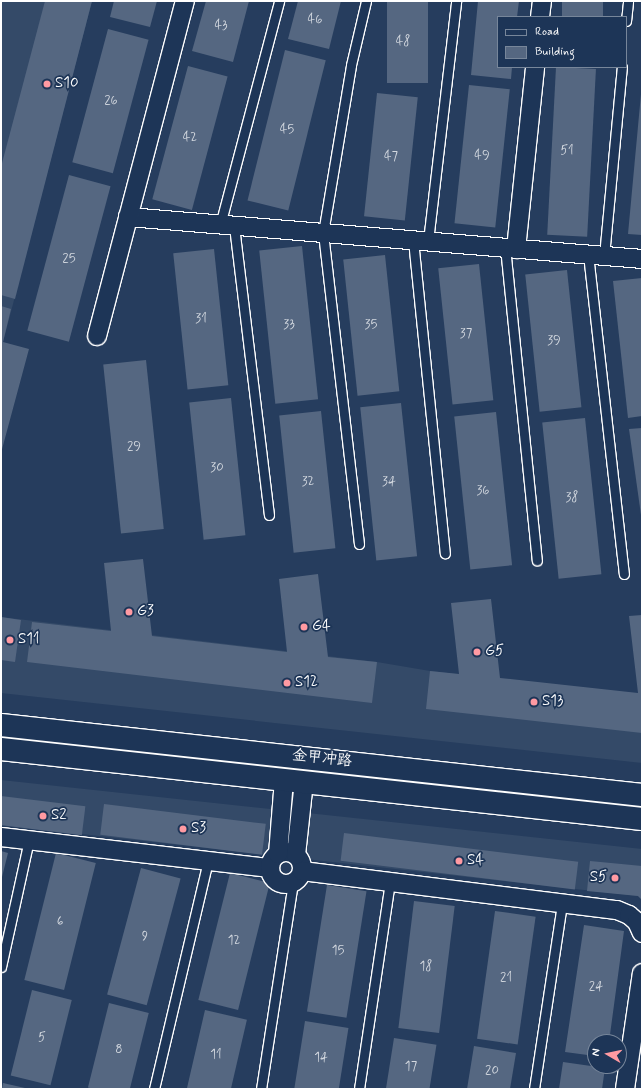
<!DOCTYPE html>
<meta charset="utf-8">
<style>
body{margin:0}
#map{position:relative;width:643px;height:1090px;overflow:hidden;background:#263d5e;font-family:Mynerve,"LXGW WenKai TC",sans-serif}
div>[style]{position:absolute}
.built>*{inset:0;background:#344a68}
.building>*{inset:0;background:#556781;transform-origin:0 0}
.roads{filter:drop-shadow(1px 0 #fff) drop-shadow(-1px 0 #fff) drop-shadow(0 1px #fff) drop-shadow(0 -1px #fff)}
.service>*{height:9px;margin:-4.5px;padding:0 4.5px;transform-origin:4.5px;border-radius:4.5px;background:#1d3557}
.minor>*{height:18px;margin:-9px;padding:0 9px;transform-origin:9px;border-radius:9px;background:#1d3557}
.minor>.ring{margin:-9px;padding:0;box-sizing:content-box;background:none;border:18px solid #1d3557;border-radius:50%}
.secondary>*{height:22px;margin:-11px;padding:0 11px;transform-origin:11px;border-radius:11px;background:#1d3557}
.dots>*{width:11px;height:11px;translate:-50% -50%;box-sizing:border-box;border:2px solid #1d3557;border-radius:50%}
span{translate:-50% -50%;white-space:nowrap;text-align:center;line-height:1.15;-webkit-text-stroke:3.5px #1d3557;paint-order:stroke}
.number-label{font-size:13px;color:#d4d9e0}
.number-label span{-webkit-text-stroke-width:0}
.poi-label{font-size:15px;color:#fff}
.left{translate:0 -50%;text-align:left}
.right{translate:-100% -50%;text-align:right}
.street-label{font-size:15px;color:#fff}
.frame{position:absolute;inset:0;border:2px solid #fff;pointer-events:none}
.legend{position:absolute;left:497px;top:16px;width:130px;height:52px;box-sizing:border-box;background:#1d3557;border:1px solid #77869a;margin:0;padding:5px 7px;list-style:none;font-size:12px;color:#fff}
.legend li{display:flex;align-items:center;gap:8px;height:20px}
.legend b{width:20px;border:1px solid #77869a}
.north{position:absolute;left:587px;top:1034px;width:40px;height:40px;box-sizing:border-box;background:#1d3557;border:1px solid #77869a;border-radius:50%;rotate:279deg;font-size:11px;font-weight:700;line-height:16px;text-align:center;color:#fff}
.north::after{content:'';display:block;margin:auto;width:14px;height:18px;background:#ff9aa2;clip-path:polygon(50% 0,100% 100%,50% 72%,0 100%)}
</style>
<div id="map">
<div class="built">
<div style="clip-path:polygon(1px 1px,92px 1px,1px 350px)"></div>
<div style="clip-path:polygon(1px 617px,377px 662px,430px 671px,642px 694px,642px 763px,1px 693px)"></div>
<div style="clip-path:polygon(1px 780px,642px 849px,642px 900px,638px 896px,1px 825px)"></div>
</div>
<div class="building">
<div style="clip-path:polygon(45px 1px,92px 1px,15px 299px,1px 295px,1px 167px)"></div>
<div style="clip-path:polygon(114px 1px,157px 1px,150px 27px,110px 17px)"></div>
<div style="clip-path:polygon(206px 1px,249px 1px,233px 62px,192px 51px)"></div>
<div style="clip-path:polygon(298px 1px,341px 1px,329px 49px,288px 39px)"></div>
<div style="left:387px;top:1px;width:41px;height:82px"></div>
<div style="clip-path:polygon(478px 1px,519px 1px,517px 17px,498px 17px,498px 67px,512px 67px,511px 79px,471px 75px)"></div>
<div style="left:562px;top:1px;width:41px;height:16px"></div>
<div style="left:108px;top:29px;width:42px;height:138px;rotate:15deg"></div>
<div style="left:285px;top:50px;width:42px;height:155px;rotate:14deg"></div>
<div style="left:188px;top:66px;width:41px;height:138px;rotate:15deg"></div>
<div style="left:556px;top:67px;width:40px;height:168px;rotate:3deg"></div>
<div style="left:469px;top:85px;width:41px;height:139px;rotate:6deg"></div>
<div style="left:377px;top:93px;width:41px;height:124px;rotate:6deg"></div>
<div style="clip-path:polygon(641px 94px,642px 94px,642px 235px,628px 234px)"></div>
<div style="left:69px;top:175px;width:43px;height:161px;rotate:15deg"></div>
<div style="left:302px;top:246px;width:154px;height:43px;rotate:84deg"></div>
<div style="left:214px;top:249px;width:137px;height:41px;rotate:84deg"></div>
<div style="left:385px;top:255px;width:137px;height:42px;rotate:84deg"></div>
<div style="left:479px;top:264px;width:137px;height:41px;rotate:84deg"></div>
<div style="left:567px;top:270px;width:138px;height:42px;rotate:84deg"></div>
<div style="clip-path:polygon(642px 278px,642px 416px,628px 418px,613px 281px)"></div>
<div style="clip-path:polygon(1px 306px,11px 309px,3px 342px,29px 349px,1px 453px)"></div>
<div style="left:146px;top:360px;width:170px;height:43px;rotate:84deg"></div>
<div style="left:231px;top:398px;width:138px;height:42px;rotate:84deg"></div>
<div style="left:401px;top:403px;width:154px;height:41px;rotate:84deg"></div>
<div style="left:321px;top:411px;width:138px;height:42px;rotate:84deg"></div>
<div style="left:496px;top:412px;width:154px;height:42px;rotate:84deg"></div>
<div style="left:585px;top:418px;width:157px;height:43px;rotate:84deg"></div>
<div style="clip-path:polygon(642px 428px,642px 515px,641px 515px,629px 429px)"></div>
<div style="clip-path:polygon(143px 559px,152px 636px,287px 652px,279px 579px,318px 574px,328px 657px,377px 662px,372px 703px,27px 662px,32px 622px,111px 631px,104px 563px)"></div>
<div style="clip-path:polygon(491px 599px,500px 678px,638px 693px,629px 616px,642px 615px,642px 733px,426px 709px,430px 671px,459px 674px,451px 603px)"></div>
<div style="clip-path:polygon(1px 617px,21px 620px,15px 662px,1px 660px)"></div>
<div style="left:1px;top:796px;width:85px;height:29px;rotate:7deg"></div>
<div style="left:104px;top:804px;width:163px;height:31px;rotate:7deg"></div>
<div style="left:344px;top:833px;width:236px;height:28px;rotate:7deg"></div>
<div style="clip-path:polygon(1px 851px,8px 853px,2px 877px,1px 877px)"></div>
<div style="left:56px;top:853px;width:41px;height:131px;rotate:14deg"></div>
<div style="clip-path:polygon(590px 861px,642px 866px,642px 900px,638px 896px,587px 891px)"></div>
<div style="left:141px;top:868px;width:41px;height:131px;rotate:15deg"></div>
<div style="left:230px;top:873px;width:41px;height:131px;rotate:14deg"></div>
<div style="left:327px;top:885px;width:40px;height:128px;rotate:9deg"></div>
<div style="left:414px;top:901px;width:41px;height:128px;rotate:7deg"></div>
<div style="left:495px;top:911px;width:41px;height:129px;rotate:8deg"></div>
<div style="clip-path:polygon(584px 925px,624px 931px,609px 1042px,595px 1042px,595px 1056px,565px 1052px)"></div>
<div style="left:32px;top:990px;width:41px;height:88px;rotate:14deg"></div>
<div style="left:109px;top:1003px;width:41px;height:87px;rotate:14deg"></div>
<div style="left:205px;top:1010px;width:43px;height:81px;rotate:13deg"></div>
<div style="left:305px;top:1021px;width:44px;height:69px;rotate:9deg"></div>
<div style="left:394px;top:1038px;width:43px;height:52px;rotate:9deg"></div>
<div style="clip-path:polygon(474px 1046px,516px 1053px,510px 1089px,467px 1089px)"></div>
<div style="clip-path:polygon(563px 1062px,605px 1068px,602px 1089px,559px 1089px)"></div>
<div style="clip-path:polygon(3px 1083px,25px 1088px,25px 1089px,2px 1089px)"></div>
</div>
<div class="roads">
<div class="service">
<div style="left:626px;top:21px;width:20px;rotate:-84deg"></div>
<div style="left:220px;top:225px;width:232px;rotate:-75.2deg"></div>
<div style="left:234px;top:226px;width:291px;rotate:83.1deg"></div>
<div style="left:413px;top:240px;width:315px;rotate:84.2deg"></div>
<div style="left:428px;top:241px;width:242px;rotate:-83.3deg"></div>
<div style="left:505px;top:247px;width:315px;rotate:84.2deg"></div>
<div style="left:588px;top:254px;width:322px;rotate:83.6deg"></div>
<div style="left:604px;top:256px;width:190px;rotate:-84.6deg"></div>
<div style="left:359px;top:544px;width:313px;rotate:-96.6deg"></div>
<div style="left:323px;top:233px;width:170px;rotate:-80.5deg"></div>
<div style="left:351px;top:65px;width:66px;rotate:-76.8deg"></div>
<div style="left:1px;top:967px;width:130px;rotate:-77.6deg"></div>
<div style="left:154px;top:1089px;width:235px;rotate:-76.7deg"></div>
<div style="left:261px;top:1089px;width:208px;rotate:-81.2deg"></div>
<div style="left:359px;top:1089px;width:209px;rotate:-81.5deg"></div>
<div style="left:534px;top:1089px;width:188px;rotate:-81.4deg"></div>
</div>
<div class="minor">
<div style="left:540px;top:17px;width:16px;rotate:-83deg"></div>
<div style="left:128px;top:217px;width:516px;rotate:4.67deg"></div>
<div style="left:516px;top:249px;width:183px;rotate:-84deg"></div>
<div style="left:97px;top:336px;width:346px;rotate:-75.3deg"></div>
<div style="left:1px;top:837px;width:271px;rotate:6.6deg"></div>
<div class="ring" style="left:270px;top:852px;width:14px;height:14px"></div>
<div style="left:278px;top:854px;width:75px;rotate:-85.4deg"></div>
<div style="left:296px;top:855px;width:74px;rotate:-83.8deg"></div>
<div style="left:302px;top:871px;width:317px;rotate:7.1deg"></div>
<div style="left:617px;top:910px;width:13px;rotate:23deg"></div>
<div style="left:629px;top:915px;width:11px;rotate:41deg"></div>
<div style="left:637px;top:922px;width:12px;rotate:66deg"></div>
<div style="left:625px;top:1089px;width:117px;rotate:-81.7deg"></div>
</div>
<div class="secondary">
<div style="left:1px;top:725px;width:645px;rotate:6.23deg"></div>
<div style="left:1px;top:749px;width:645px;rotate:6.23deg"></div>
</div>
</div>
<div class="dots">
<div style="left:47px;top:84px;background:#ff9aa2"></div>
<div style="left:129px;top:612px;background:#ff9aa2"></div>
<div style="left:304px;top:627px;background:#ff9aa2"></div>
<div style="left:10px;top:640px;background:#ff9aa2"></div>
<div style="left:477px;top:652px;background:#ff9aa2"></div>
<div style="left:287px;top:683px;background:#ff9aa2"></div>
<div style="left:534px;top:702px;background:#ff9aa2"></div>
<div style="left:43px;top:816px;background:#ff9aa2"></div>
<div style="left:183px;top:829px;background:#ff9aa2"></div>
<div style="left:459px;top:861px;background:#ff9aa2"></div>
<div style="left:615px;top:878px;background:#ff9aa2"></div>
</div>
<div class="number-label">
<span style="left:315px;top:20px">46</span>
<span style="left:221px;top:26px">43</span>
<span style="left:403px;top:42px">48</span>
<span style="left:111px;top:101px">26</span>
<span style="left:287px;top:130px">45</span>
<span style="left:190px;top:138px">42</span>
<span style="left:567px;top:151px">51</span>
<span style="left:482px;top:156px">49</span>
<span style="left:391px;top:157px">47</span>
<span style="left:69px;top:259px">25</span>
<span style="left:201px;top:319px">31</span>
<span style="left:289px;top:325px">33</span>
<span style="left:371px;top:325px">35</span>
<span style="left:466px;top:334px">37</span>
<span style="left:554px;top:341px">39</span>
<span style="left:134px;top:447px">29</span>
<span style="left:217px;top:468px">30</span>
<span style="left:308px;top:482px">32</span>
<span style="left:389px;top:482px">34</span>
<span style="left:483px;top:491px">36</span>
<span style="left:572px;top:498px">38</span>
<span style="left:60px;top:922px">6</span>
<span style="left:145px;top:937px">9</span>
<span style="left:234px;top:941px">12</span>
<span style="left:338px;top:951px">15</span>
<span style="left:426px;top:967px">18</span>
<span style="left:506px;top:978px">21</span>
<span style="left:596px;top:987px">24</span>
<span style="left:42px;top:1038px">5</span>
<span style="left:119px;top:1050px">8</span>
<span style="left:216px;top:1055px">11</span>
<span style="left:321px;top:1058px">14</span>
<span style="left:411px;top:1067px">17</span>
<span style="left:492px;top:1071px">20</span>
</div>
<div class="poi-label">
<span class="left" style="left:55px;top:84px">S10</span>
<span class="left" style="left:137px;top:612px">G3</span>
<span class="left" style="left:312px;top:627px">G4</span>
<span class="left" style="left:18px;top:640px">S11</span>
<span class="left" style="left:485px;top:652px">G5</span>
<span class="left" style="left:295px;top:683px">S12</span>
<span class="left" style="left:542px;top:702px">S13</span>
<span class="left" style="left:51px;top:816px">S2</span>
<span class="left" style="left:191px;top:829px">S3</span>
<span class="left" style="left:467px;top:861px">S4</span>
<span class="right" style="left:607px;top:878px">S5</span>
</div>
<div class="street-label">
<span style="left:322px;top:759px;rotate:6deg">金甲冲路</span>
</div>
<div class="frame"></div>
<ul class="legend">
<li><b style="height:5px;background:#1d3557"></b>Road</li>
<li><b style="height:11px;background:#556781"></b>Building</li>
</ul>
<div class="north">N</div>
</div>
